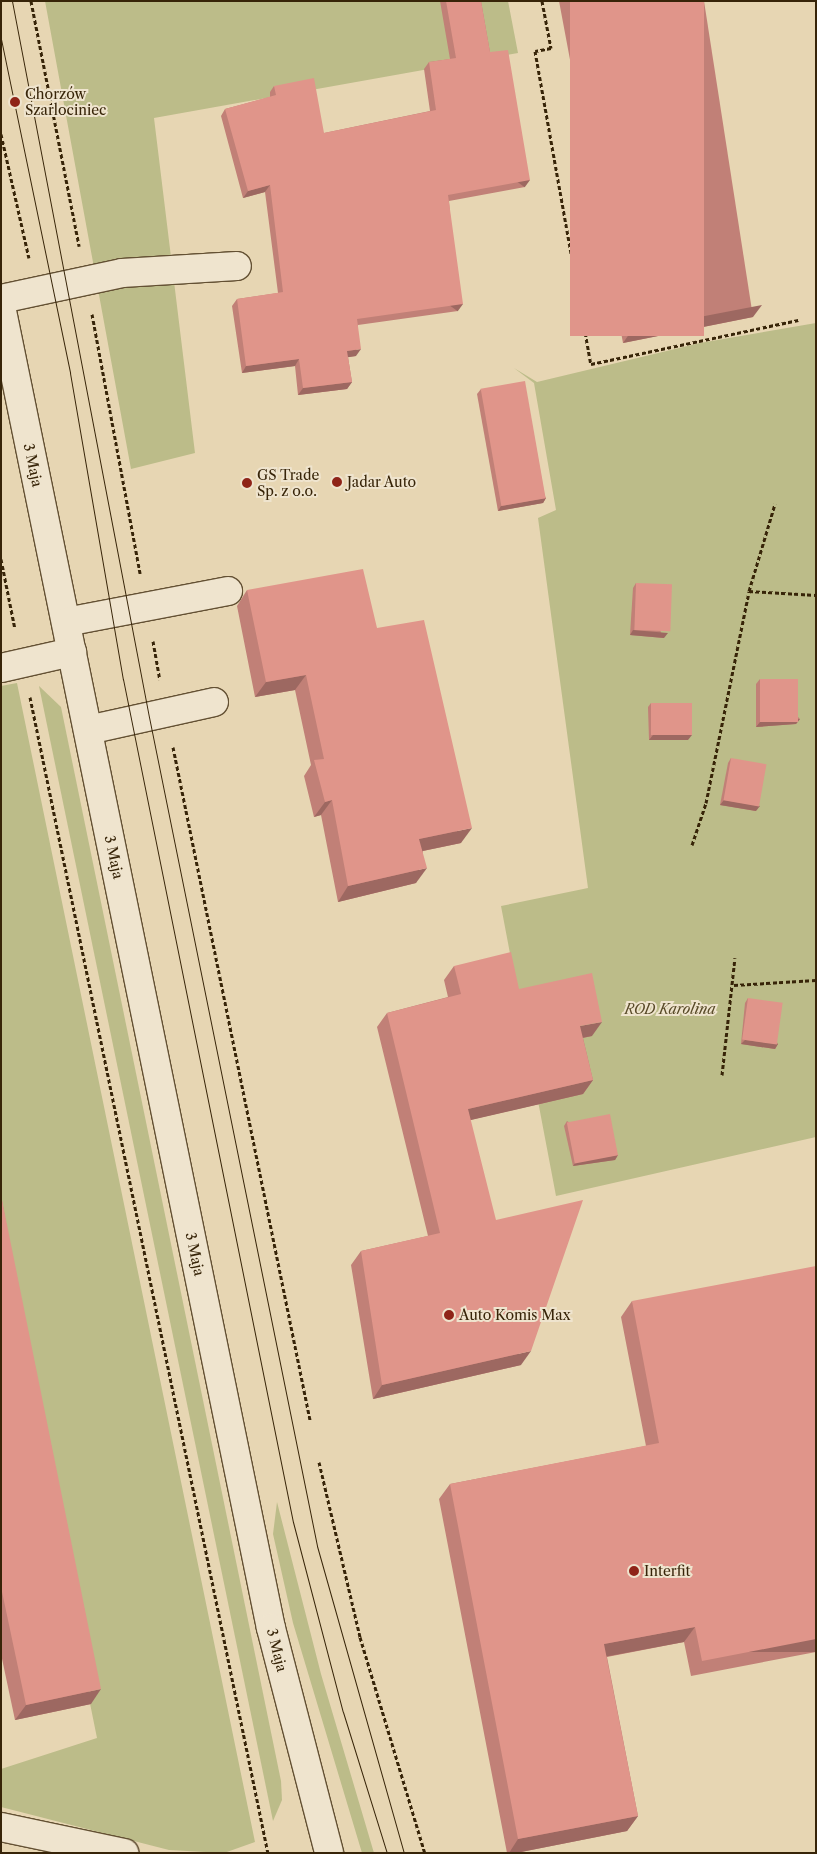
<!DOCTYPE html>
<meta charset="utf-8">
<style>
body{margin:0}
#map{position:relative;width:817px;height:1854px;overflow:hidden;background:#e7d6b3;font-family:"Libre Caslon Text",serif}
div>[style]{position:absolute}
.green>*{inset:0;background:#bcbc89}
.path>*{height:3px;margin-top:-1.5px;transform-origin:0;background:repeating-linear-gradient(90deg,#372408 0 4px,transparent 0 6.5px)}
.roads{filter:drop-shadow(1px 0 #635033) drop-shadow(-1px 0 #635033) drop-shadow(0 1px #635033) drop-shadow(0 -1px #635033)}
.minor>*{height:28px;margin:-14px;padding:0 14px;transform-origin:14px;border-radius:14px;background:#efe4ce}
.tram>*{height:1px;margin:-0.5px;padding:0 0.5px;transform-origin:0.5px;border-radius:0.5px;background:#372408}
.wall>*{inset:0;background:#c18077}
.shaded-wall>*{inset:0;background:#9d6861;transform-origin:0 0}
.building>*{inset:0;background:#e0958a;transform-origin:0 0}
.dots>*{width:14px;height:14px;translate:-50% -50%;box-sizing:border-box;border:2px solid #efe4ce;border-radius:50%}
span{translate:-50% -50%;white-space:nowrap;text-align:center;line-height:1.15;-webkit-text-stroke:4px #efe4ce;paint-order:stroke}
.poi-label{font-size:14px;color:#372408}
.left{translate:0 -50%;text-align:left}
.street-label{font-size:14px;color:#372408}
.park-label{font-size:14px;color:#584a28;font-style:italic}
.frame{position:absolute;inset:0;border:2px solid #372408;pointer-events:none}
</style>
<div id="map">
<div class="green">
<div style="clip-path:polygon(45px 1px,508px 1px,518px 53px,154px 118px,195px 453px,131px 469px)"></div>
<div style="clip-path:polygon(816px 323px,816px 1137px,556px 1196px,501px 906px,588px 888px,538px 518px,556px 510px,534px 383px,514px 368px,537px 382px,700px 343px)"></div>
<div style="clip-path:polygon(17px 683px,255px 1842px,224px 1853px,169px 1850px,1px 1807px,1px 1769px,97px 1738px,1px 1264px,1px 686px)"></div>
<div style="clip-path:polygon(39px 686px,61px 707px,281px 1781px,282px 1800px,273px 1821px)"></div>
<div style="clip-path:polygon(277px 1502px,321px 1674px,374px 1853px,362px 1853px,293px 1623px,273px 1534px)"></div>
</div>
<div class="path">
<div style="left:31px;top:1px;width:250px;rotate:78.9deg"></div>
<div style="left:542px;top:1px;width:48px;rotate:79.2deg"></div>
<div style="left:551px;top:48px;width:16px;rotate:169deg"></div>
<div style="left:535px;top:51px;width:318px;rotate:79.9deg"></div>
<div style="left:591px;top:364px;width:212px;rotate:-12deg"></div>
<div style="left:1px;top:134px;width:127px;rotate:77.3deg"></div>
<div style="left:92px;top:314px;width:264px;rotate:79.5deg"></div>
<div style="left:1px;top:559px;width:71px;rotate:78.7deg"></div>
<div style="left:749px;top:591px;width:67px;rotate:3.4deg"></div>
<div style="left:153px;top:641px;width:39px;rotate:80deg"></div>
<div style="left:30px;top:697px;width:1180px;rotate:78.37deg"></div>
<div style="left:173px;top:747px;width:687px;rotate:78.49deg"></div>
<div style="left:692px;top:845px;width:44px;rotate:-71.6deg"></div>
<div style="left:706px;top:803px;width:216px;rotate:-78.5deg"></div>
<div style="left:749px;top:591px;width:91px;rotate:-73.4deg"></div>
<div style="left:734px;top:985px;width:82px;rotate:-3.5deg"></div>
<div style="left:722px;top:1075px;width:118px;rotate:-83.7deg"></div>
<div style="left:319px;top:1462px;width:180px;rotate:76.8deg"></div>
<div style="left:360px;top:1637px;width:226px;rotate:73.3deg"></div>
</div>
<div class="roads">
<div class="minor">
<div style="left:1px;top:299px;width:124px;rotate:-12.1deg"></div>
<div style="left:122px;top:273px;width:115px;rotate:-3.5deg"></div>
<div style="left:1px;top:306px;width:1349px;rotate:78.46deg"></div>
<div style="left:271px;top:1628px;width:232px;rotate:75.5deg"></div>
<div style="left:66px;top:622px;width:165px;rotate:-10.8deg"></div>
<div style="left:1px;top:668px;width:73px;rotate:-12.7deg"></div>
<div style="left:88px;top:730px;width:129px;rotate:-12.5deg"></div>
<div style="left:1px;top:1827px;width:126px;rotate:11.9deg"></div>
</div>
</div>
<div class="tram">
<div style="left:12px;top:1px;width:729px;rotate:79.17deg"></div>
<div style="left:149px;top:717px;width:846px;rotate:78.54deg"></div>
<div style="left:317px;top:1546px;width:319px;rotate:74.2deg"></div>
<div style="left:1px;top:39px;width:341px;rotate:78.3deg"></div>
<div style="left:70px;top:373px;width:311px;rotate:80.2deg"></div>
<div style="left:123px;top:679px;width:860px;rotate:78.6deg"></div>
<div style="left:293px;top:1522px;width:196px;rotate:75.3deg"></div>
<div style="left:343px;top:1712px;width:148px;rotate:72.7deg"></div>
</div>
<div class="wall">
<div style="clip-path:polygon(440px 1px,481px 1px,490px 52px,525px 187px,449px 201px,458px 311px,358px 325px,356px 356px,348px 357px,352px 382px,347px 389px,298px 395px,295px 366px,242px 373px,232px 306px,237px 299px,278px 293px,265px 192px,243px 198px,221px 116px,225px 109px,270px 97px,270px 92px,274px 86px,324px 133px,430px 111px,424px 69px,429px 62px,450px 59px)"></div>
<div style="clip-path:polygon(559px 1px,704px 1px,753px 317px,623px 343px)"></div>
<div style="clip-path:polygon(481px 389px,546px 498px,543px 503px,498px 511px,477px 394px)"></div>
<div style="clip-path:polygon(636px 583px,664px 638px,630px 635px,633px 588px)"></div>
<div style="clip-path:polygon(247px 590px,377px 628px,461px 843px,423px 851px,416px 883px,338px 902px,321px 815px,314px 817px,304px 776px,311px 765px,295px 690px,255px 697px,237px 606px)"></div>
<div style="clip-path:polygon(760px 679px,800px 719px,796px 724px,756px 727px,756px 684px)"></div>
<div style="clip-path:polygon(651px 703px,688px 740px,649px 740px,648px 707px)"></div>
<div style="clip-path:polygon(731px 758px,756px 811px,720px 805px,728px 763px)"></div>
<div style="clip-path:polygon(454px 966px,519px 989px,592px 1036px,583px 1038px,593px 1080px,583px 1094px,470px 1120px,521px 1365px,373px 1399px,351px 1265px,361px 1251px,428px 1236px,377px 1027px,387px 1013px,448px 997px,444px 980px)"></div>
<div style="clip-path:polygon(748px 998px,778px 1044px,775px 1049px,741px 1044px,745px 1003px)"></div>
<div style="clip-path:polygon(567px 1121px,618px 1155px,615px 1160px,573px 1166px,564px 1126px)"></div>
<div style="clip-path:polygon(1px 1195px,91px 1704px,15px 1720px,1px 1654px)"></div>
<div style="clip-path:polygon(632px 1301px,816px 1652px,691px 1676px,684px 1642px,607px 1657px,638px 1816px,627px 1831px,516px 1853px,507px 1853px,439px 1499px,450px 1484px,646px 1446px,621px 1317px)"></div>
</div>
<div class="shaded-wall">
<div style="left:530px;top:180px;width:9px;height:83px;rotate:126deg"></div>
<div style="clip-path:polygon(270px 185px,265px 192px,243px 198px,248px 191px)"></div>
<div style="left:463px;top:304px;width:9px;height:107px;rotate:126deg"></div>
<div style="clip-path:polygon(762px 305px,753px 317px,623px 343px,632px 330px)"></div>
<div style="clip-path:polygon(361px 349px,356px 356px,343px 358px,347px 351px)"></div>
<div style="clip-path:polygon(299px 359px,295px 366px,242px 373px,246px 366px)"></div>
<div style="clip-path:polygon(352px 382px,347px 389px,298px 395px,303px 388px)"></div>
<div style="clip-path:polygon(546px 498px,543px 503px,498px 511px,501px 506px)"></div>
<div style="clip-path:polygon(633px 630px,668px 633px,664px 638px,630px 635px)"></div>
<div style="clip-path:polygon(306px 675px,295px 690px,255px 697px,266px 682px)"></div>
<div style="clip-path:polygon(800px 719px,796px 724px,756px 727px,760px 722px)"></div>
<div style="clip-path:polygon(653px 735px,692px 735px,688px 740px,649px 740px)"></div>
<div style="clip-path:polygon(332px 800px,321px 815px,314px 817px,325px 802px)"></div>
<div style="clip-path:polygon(724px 800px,760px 806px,756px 811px,720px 805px)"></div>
<div style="clip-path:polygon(472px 828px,461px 843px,408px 854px,419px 839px)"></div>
<div style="clip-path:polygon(427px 868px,416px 883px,338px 902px,348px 886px)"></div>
<div style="clip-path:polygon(602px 1022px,592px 1036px,571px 1040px,580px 1026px)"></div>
<div style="clip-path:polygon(745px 1040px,778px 1044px,775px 1049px,741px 1044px)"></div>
<div style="clip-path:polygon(593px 1080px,583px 1094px,458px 1123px,468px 1109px)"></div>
<div style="clip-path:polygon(618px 1155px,615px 1160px,573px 1166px,576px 1162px)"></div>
<div style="clip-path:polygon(531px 1351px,521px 1365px,373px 1399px,382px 1385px)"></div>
<div style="clip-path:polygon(695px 1627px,684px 1642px,593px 1659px,604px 1644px)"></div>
<div style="left:816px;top:1639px;width:13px;height:116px;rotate:90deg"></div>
<div style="clip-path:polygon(101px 1689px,91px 1704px,15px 1720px,26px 1705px)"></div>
<div style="clip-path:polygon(638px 1816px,627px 1831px,516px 1853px,509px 1853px,518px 1839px)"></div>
</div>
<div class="building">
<div style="clip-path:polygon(446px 1px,481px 1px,490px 52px,508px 50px,530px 180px,448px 195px,463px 304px,357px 319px,361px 349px,347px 351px,352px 382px,303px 388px,299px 359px,246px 366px,237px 299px,283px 292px,270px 185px,248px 191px,225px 109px,276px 95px,274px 86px,314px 78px,324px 133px,436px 110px,429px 62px,456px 58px)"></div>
<div style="left:570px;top:1px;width:134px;height:335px"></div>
<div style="left:525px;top:381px;width:119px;height:45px;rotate:80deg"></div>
<div style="clip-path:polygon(363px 569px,377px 628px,424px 620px,472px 828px,419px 839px,427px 868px,348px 886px,332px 800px,325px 802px,314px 760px,324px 759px,306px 675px,266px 682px,247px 590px)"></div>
<div style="left:636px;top:583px;width:36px;height:47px;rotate:2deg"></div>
<div style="left:760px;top:679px;width:38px;height:43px"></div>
<div style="left:651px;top:703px;width:41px;height:32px"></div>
<div style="left:731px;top:758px;width:36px;height:43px;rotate:10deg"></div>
<div style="clip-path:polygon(511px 952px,519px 989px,592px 973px,602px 1022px,580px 1026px,593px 1080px,468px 1109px,496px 1220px,583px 1200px,531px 1351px,382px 1385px,361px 1251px,440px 1233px,387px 1013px,461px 994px,454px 966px)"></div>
<div style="left:748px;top:998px;width:35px;height:42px;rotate:8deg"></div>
<div style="left:610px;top:1114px;width:42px;height:44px;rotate:79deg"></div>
<div style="clip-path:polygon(1px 1195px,101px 1689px,26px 1705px,1px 1587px)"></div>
<div style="clip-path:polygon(816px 1266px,816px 1639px,702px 1661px,695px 1627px,604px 1644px,638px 1816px,518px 1839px,450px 1484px,659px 1443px,632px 1301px)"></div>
</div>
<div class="dots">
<div style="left:15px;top:102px;background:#8f2418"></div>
<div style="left:337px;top:482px;background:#8f2418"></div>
<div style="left:247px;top:483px;background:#8f2418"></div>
<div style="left:449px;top:1315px;background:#8f2418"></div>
<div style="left:634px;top:1571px;background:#8f2418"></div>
</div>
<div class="poi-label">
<span class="left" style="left:25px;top:102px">Chorzów<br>Szarlociniec</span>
<span class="left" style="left:257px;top:483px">GS Trade<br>Sp. z o.o.</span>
<span class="left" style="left:347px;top:482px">Jadar Auto</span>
<span class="left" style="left:459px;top:1315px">Auto Komis Max</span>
<span class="left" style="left:644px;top:1571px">Interfit</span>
</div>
<div class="street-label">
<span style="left:33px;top:465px;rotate:78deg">3 Maja</span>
<span style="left:114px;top:857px;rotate:78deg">3 Maja</span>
<span style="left:195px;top:1254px;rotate:78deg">3 Maja</span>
<span style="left:277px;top:1650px;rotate:76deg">3 Maja</span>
</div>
<div class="park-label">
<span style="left:670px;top:1009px">ROD Karolina</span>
</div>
<div class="frame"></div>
</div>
